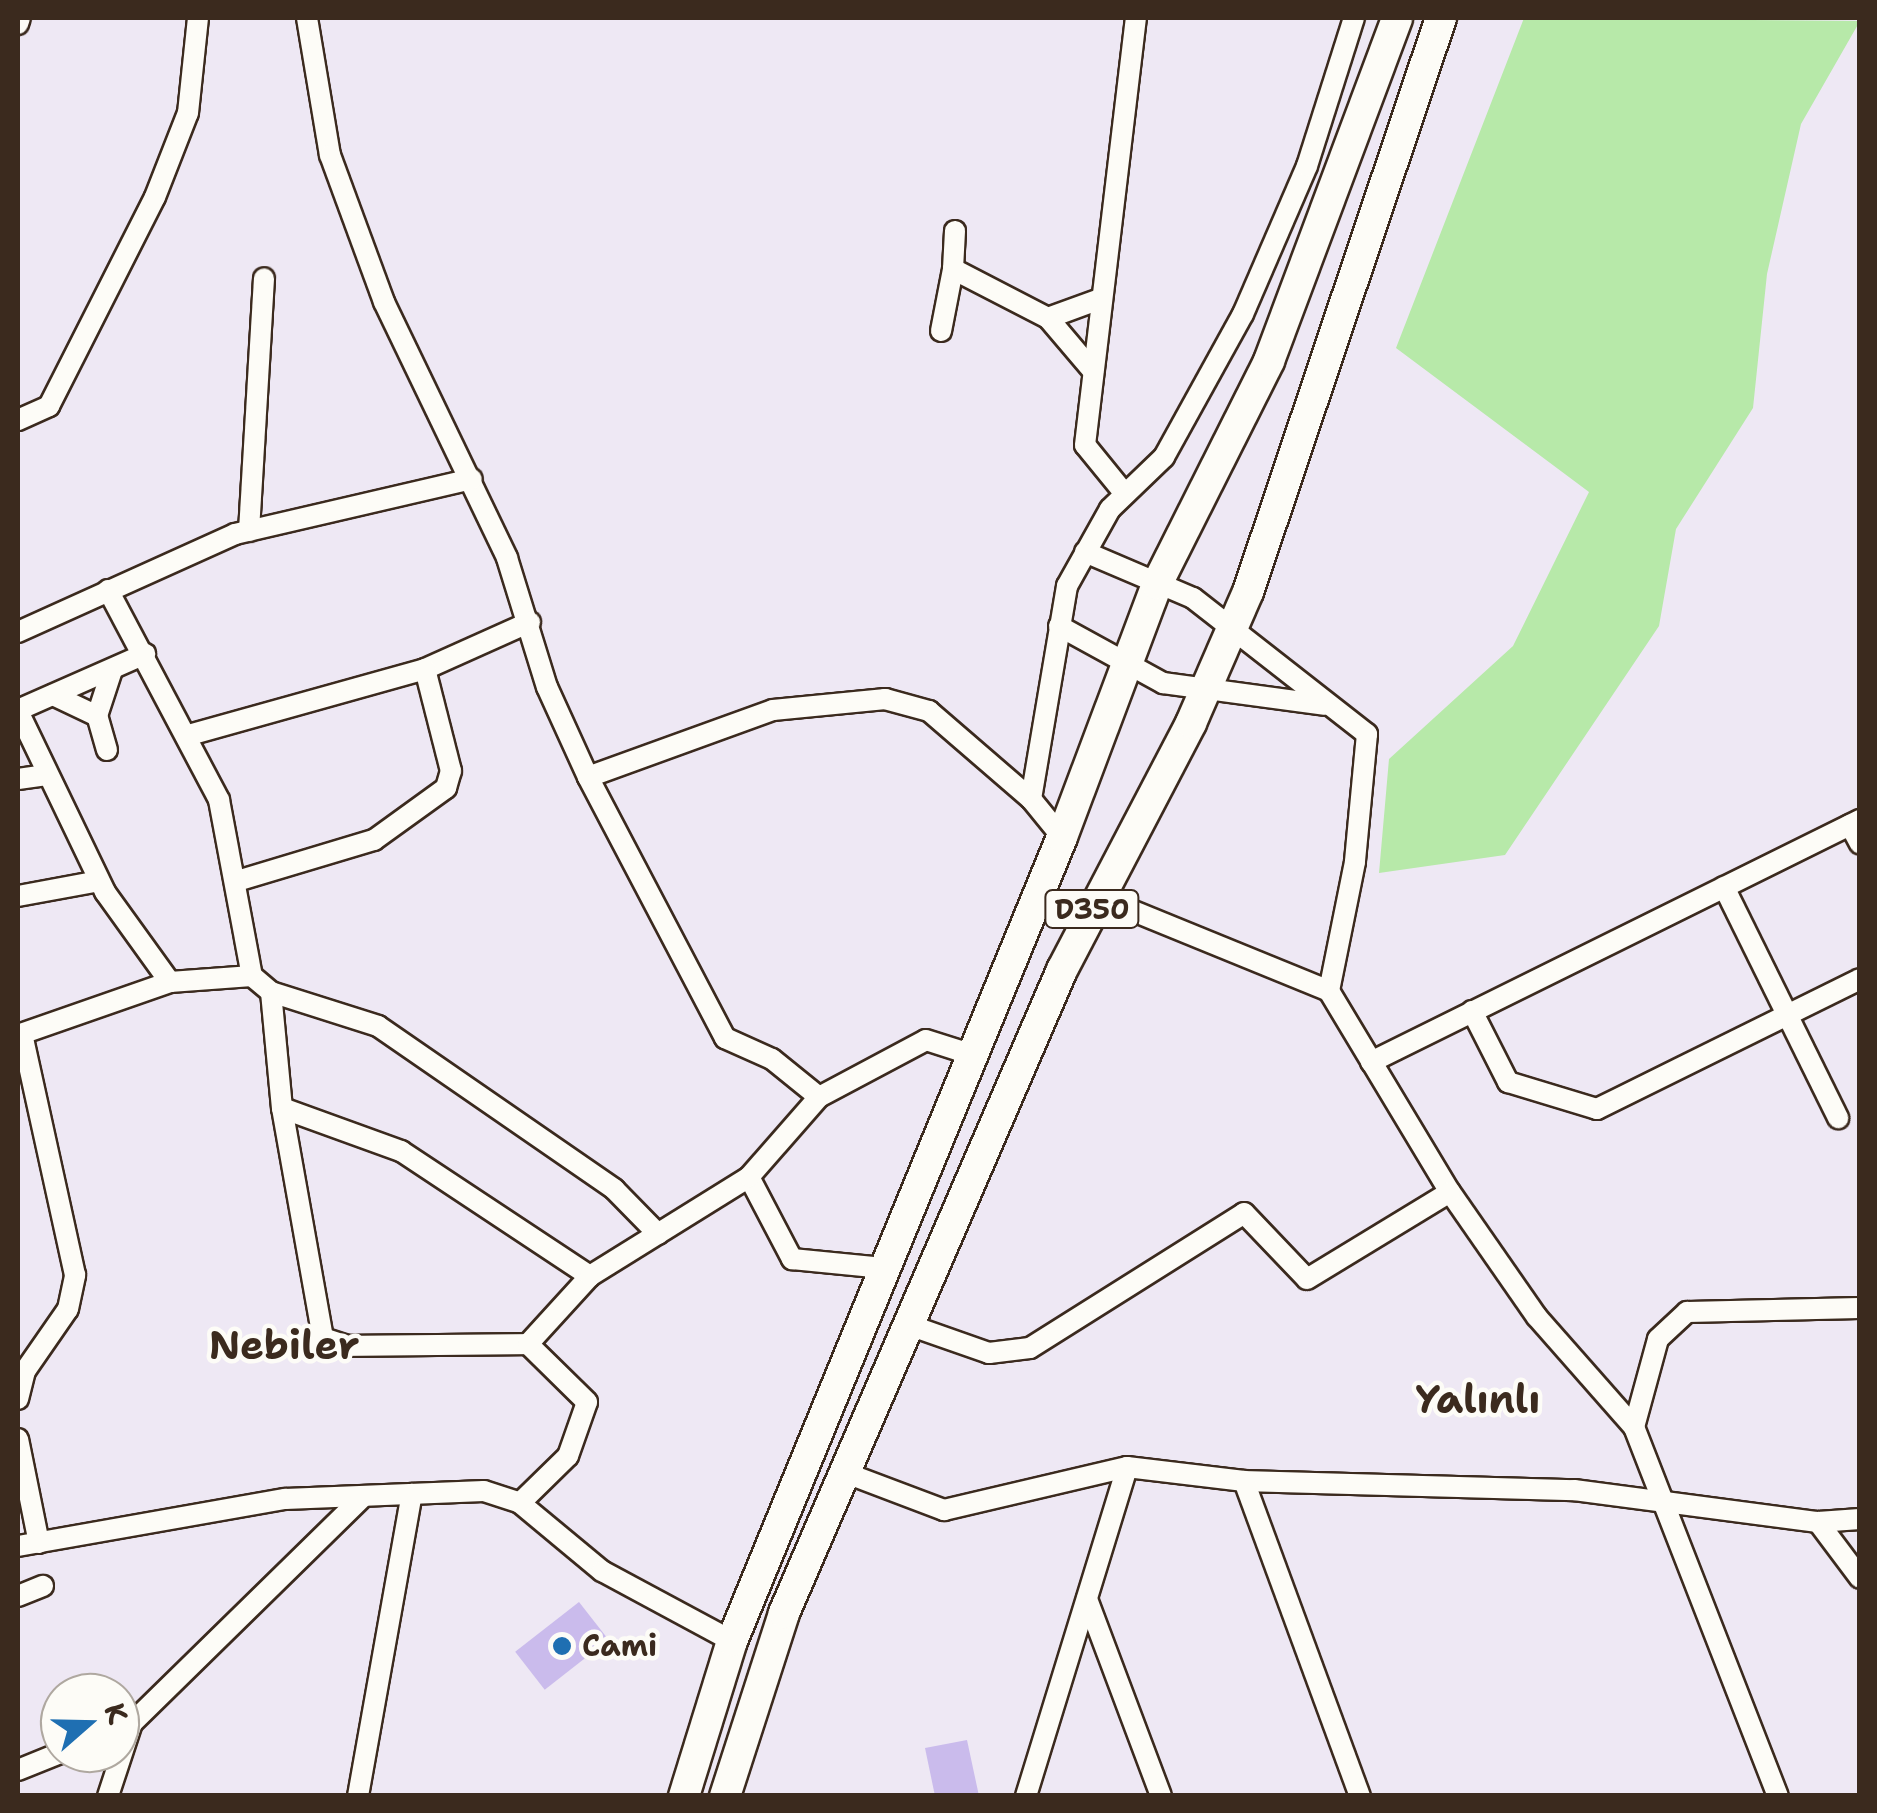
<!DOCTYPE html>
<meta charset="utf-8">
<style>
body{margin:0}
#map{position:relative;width:1877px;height:1813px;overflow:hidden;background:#eee8f4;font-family:"Shantell Sans",sans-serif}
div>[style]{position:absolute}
.green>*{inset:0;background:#b7e9a9}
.building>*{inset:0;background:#cabbec;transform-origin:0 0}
.roads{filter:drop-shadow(2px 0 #3b2a1e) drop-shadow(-2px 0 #3b2a1e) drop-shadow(0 2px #3b2a1e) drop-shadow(0 -2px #3b2a1e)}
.minor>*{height:20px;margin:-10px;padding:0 10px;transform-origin:10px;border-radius:10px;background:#fdfcf7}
.highway>*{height:30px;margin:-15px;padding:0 15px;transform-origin:15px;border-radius:15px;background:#fdfcf7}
.dots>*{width:28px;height:28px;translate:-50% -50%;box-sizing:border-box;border:5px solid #fdfcf7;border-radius:50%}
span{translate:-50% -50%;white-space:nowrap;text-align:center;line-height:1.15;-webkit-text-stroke:9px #fdfcf7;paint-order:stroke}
.shield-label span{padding:2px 8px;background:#fdfcf7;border:2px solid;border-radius:8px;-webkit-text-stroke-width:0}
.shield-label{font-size:28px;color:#3b2a1e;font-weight:700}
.poi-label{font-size:30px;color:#3b2a1e;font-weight:700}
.left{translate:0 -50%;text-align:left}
.district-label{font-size:40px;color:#3b2a1e;font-weight:700}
.frame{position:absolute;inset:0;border:20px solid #3b2a1e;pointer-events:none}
.north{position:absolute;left:40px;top:1673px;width:100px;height:100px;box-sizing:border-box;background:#fdfcf7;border:2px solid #afa8a0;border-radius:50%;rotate:70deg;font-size:28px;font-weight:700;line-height:40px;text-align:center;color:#3b2a1e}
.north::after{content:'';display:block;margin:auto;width:35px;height:45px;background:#1f6fb2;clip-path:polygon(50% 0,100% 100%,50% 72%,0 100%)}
</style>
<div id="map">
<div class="green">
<div style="clip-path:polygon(1524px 18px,1860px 21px,1801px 124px,1767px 274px,1753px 408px,1676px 529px,1659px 626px,1505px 855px,1379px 873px,1389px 759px,1513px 646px,1589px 492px,1396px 348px)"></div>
</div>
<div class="building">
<div style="left:579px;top:1602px;width:48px;height:81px;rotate:52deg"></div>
<div style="clip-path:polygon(967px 1740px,979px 1796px,935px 1796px,925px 1748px)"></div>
</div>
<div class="roads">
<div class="minor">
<div style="left:307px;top:18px;width:139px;rotate:80.5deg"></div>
<div style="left:330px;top:155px;width:157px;rotate:69.8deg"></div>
<div style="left:384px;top:302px;width:284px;rotate:64.3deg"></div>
<div style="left:507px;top:558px;width:135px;rotate:72.8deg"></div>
<div style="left:547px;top:687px;width:99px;rotate:65.5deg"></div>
<div style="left:588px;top:777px;width:295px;rotate:62.3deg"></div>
<div style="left:725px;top:1038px;width:51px;rotate:24.1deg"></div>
<div style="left:772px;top:1059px;width:60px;rotate:39deg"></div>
<div style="left:819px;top:1097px;width:121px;rotate:-28deg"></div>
<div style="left:926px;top:1040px;width:49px;rotate:17.7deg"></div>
<div style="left:18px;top:24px;width:6px;rotate:-72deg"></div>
<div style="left:955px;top:231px;width:38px;rotate:93deg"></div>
<div style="left:953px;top:269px;width:107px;rotate:27.3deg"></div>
<div style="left:1048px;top:318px;width:70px;rotate:49.7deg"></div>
<div style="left:1048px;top:318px;width:55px;rotate:-20.1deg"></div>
<div style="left:941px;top:331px;width:63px;rotate:-79deg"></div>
<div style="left:18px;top:420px;width:34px;rotate:-24deg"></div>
<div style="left:49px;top:406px;width:234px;rotate:-63.1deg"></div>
<div style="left:155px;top:197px;width:90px;rotate:-68.6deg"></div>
<div style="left:188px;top:113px;width:96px;rotate:-84deg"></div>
<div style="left:1125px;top:494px;width:63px;rotate:-129.2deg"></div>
<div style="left:1085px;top:445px;width:430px;rotate:-83.2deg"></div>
<div style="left:249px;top:531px;width:253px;rotate:-86.6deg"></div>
<div style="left:1085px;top:552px;width:117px;rotate:23.1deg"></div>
<div style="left:1193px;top:598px;width:221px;rotate:38deg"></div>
<div style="left:1367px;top:734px;width:129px;rotate:95.4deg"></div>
<div style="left:1355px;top:862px;width:132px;rotate:101.4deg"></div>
<div style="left:108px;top:590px;width:238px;rotate:62.1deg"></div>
<div style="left:219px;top:800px;width:179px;rotate:79.4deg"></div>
<div style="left:1059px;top:626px;width:119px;rotate:28.7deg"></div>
<div style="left:1163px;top:683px;width:163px;rotate:7.7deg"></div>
<div style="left:18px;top:632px;width:238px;rotate:-24.3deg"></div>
<div style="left:235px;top:534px;width:243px;rotate:-13.1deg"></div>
<div style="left:53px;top:695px;width:49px;rotate:25.5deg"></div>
<div style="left:18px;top:710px;width:139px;rotate:-23.8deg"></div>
<div style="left:18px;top:711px;width:201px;rotate:64.3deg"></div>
<div style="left:105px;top:892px;width:111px;rotate:54.2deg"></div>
<div style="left:189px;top:735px;width:245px;rotate:-15.6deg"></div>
<div style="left:425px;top:669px;width:115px;rotate:-24.1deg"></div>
<div style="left:107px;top:750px;width:35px;rotate:-106deg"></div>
<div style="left:97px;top:716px;width:48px;rotate:-71.9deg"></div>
<div style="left:588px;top:777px;width:197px;rotate:-19.9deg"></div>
<div style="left:773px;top:710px;width:113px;rotate:-5.6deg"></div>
<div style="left:885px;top:699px;width:46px;rotate:15.3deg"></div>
<div style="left:929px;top:711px;width:135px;rotate:40.8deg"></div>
<div style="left:1031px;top:799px;width:49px;rotate:50.8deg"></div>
<div style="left:18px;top:779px;width:27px;rotate:-8deg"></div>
<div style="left:1031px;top:799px;width:216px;rotate:-80.4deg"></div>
<div style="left:1067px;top:586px;width:88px;rotate:-60.8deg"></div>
<div style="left:1110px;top:509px;width:75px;rotate:-43.9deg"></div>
<div style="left:1164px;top:457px;width:163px;rotate:-61.1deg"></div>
<div style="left:1243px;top:314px;width:161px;rotate:-66.6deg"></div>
<div style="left:1307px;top:166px;width:155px;rotate:-72.4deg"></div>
<div style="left:1850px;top:825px;width:21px;rotate:62deg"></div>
<div style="left:237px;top:881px;width:143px;rotate:-16.7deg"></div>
<div style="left:374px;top:840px;width:89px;rotate:-35.8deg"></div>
<div style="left:446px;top:788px;width:18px;rotate:-74deg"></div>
<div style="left:451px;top:771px;width:105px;rotate:-104.3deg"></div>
<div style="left:1724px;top:887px;width:258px;rotate:63.7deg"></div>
<div style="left:18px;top:896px;width:82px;rotate:-10.5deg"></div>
<div style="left:1099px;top:897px;width:248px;rotate:22.2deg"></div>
<div style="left:1329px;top:991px;width:235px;rotate:59deg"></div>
<div style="left:1450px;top:1192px;width:152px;rotate:55.2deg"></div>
<div style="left:1537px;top:1317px;width:147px;rotate:48.6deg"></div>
<div style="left:1634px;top:1427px;width:396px;rotate:68.7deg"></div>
<div style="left:271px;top:992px;width:117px;rotate:84.6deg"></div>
<div style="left:282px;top:1108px;width:234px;rotate:79.9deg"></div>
<div style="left:323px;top:1338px;width:25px;rotate:18deg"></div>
<div style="left:347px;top:1346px;width:181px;rotate:-0.6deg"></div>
<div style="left:1472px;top:1011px;width:80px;rotate:63.1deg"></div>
<div style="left:1508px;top:1082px;width:93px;rotate:16.9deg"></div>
<div style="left:1597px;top:1109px;width:293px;rotate:-26.3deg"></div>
<div style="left:18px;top:1035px;width:161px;rotate:-19.2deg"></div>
<div style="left:170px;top:982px;width:82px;rotate:-4.2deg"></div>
<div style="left:252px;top:976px;width:25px;rotate:40deg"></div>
<div style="left:271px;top:992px;width:112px;rotate:17.6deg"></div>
<div style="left:378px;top:1026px;width:287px;rotate:34.6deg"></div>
<div style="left:614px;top:1189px;width:63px;rotate:45.6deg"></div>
<div style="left:1371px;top:1062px;width:546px;rotate:-26.33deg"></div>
<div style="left:282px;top:1108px;width:127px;rotate:19.9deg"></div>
<div style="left:401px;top:1151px;width:227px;rotate:33.5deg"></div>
<div style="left:749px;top:1177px;width:93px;rotate:62.3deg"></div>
<div style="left:792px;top:1259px;width:92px;rotate:5.6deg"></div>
<div style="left:909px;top:1325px;width:85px;rotate:19.3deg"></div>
<div style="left:989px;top:1353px;width:41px;rotate:-7deg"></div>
<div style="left:1030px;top:1348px;width:253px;rotate:-32.2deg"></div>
<div style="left:1244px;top:1213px;width:91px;rotate:46.3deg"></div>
<div style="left:1307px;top:1279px;width:167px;rotate:-31.3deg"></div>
<div style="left:18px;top:1399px;width:29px;rotate:-76deg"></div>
<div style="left:25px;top:1371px;width:75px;rotate:-55.3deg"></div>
<div style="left:68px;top:1309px;width:35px;rotate:-78deg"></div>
<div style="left:75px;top:1275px;width:247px;rotate:-102.4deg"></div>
<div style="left:1634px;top:1427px;width:91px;rotate:-74.7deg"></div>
<div style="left:1658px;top:1339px;width:40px;rotate:-43deg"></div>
<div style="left:1687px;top:1312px;width:173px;rotate:-1.3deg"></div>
<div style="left:18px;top:1439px;width:106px;rotate:78.6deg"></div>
<div style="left:846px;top:1473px;width:105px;rotate:20.7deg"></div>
<div style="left:944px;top:1510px;width:188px;rotate:-13.2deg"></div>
<div style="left:1127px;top:1467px;width:118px;rotate:6.8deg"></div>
<div style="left:1244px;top:1481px;width:330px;rotate:1.6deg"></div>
<div style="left:1574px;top:1490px;width:246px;rotate:7.5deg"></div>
<div style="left:1818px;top:1522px;width:42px;rotate:-4.1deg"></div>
<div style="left:1244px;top:1481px;width:336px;rotate:69.8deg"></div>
<div style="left:520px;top:1503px;width:107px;rotate:39.7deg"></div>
<div style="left:602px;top:1571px;width:148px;rotate:28.3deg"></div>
<div style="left:1818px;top:1522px;width:70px;rotate:53.1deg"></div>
<div style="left:18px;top:1546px;width:271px;rotate:-10deg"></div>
<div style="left:285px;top:1499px;width:199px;rotate:-2.3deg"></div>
<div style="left:484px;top:1491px;width:38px;rotate:18deg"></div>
<div style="left:520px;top:1503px;width:67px;rotate:-44.4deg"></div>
<div style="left:568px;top:1456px;width:57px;rotate:-70.6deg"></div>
<div style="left:587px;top:1402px;width:83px;rotate:-135.5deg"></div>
<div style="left:528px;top:1344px;width:92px;rotate:-47.6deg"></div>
<div style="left:590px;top:1276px;width:187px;rotate:-31.9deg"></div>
<div style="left:749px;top:1177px;width:106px;rotate:-48.8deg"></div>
<div style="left:18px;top:1596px;width:27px;rotate:-22deg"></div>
<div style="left:1087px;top:1599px;width:210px;rotate:69.4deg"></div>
<div style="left:18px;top:1770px;width:45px;rotate:-22deg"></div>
<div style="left:108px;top:1796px;width:77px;rotate:-71.8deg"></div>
<div style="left:132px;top:1723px;width:322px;rotate:-44.4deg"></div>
<div style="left:358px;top:1796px;width:307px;rotate:-79.9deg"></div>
<div style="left:1026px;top:1796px;width:344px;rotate:-72.9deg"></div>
</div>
<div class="highway">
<div style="left:684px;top:1796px;width:162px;rotate:-72.8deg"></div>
<div style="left:732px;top:1641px;width:869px;rotate:-67.68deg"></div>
<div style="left:1062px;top:837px;width:270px;rotate:-69.4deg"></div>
<div style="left:1157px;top:584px;width:250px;rotate:-63.3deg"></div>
<div style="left:1269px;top:361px;width:366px;rotate:-69.5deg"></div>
<div style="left:725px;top:1796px;width:192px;rotate:-72.1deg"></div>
<div style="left:784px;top:1613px;width:701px;rotate:-66.62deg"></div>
<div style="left:1062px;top:970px;width:279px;rotate:-62.4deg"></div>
<div style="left:1191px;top:723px;width:143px;rotate:-66.5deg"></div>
<div style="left:1248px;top:592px;width:606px;rotate:-71.42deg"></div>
</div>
</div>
<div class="dots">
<div style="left:562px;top:1646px;background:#1f6fb2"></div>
</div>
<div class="shield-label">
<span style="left:1092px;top:909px">D350</span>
</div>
<div class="poi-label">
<span class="left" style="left:582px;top:1646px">Cami</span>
</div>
<div class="district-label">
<span style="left:284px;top:1345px">Nebiler</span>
<span style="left:1478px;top:1399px">Yalınlı</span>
</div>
<div class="frame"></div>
<div class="north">K</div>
</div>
